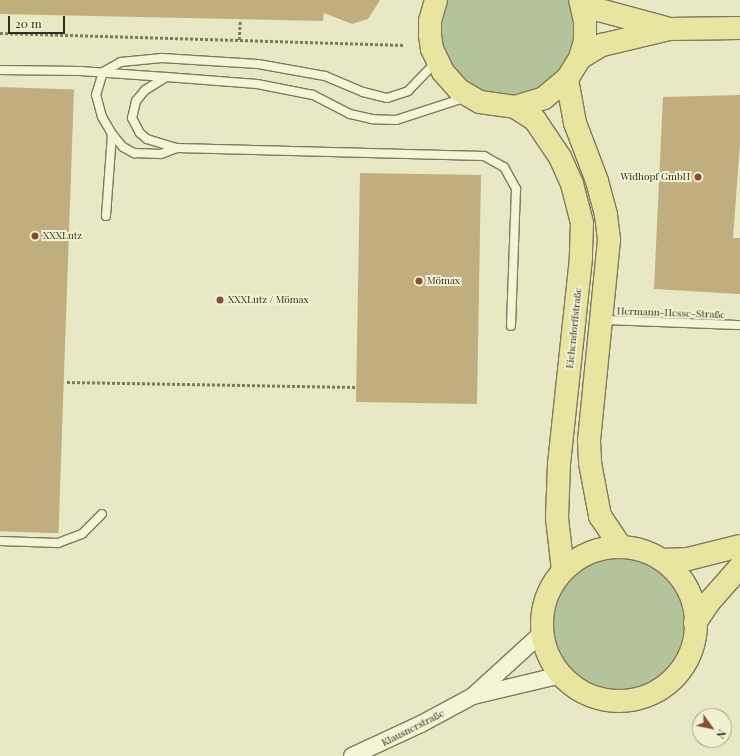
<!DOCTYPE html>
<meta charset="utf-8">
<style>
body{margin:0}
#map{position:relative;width:740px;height:756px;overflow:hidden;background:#e8e8c4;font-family:"Playfair Display",serif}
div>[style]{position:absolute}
.green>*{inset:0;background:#b3c49a}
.round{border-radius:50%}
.building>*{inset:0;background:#c1ae7f;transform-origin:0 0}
.path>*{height:2.5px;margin-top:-1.25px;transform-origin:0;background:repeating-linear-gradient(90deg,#807a5d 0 3px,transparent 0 5px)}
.roads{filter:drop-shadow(1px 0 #807a5d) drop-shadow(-1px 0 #807a5d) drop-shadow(0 1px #807a5d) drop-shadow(0 -1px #807a5d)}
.lane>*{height:8px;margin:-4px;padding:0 4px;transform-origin:4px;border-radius:4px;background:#f4f4d6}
.street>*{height:16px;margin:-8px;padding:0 8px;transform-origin:8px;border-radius:8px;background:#f4f4d6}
.primary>*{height:22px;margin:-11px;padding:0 11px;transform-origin:11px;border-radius:11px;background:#e7e5a0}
.primary>.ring{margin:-11px;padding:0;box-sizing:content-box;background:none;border:22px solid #e7e5a0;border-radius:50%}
.dots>*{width:11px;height:11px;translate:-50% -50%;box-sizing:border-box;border:2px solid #f0f0d3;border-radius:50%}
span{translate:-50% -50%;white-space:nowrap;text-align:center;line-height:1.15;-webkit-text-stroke:4px #f0f0d3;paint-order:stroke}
.poi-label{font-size:10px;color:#322e1f}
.right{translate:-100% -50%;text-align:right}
.left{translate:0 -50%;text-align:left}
.street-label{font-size:10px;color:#322e1f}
.north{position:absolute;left:692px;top:708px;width:40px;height:40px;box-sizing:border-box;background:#f0f0d3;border:1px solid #a4a28b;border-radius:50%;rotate:123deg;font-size:11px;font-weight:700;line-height:16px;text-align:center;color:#322e1f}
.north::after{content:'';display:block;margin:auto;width:14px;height:18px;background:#884c35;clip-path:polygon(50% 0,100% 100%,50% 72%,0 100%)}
.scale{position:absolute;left:8px;top:16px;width:57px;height:18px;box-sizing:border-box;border:2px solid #322e1f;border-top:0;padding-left:5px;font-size:12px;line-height:14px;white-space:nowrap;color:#322e1f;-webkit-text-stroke:3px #f0f0d3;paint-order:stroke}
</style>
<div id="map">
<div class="green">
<div style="clip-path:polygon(447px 0,569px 0,574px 10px,577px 32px,572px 54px,560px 74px,543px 88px,522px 96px,499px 97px,478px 91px,460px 78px,447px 59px,441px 37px,442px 15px)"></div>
<div class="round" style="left:552px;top:555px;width:138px;height:138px"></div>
</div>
<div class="building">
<div style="clip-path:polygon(0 0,380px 0,368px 19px,352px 24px,324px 13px,323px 21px,0 14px)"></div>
<div style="left:0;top:87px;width:74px;height:444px;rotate:2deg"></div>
<div style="clip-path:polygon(740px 95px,740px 143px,733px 238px,740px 238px,740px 294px,654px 289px,663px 97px)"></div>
<div style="left:360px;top:173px;width:121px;height:229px;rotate:1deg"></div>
</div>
<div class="path">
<div style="left:0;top:33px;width:404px;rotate:1.7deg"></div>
<div style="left:239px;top:40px;width:19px;rotate:-87deg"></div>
<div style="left:67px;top:382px;width:289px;rotate:1deg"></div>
</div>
<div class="roads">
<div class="lane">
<div style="left:0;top:70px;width:80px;rotate:0.7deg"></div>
<div style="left:80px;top:71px;width:86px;rotate:4deg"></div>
<div style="left:464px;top:98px;width:71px;rotate:162.1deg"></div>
<div style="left:396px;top:120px;width:24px;rotate:-178deg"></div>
<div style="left:372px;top:119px;width:23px;rotate:-167deg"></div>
<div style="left:350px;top:114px;width:42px;rotate:-152.8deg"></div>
<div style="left:313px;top:95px;width:57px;rotate:-168.9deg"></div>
<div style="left:257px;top:84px;width:91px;rotate:-175.6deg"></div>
<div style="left:166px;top:77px;width:25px;rotate:148deg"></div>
<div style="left:145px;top:90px;width:14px;rotate:129deg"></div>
<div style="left:136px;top:101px;width:17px;rotate:103deg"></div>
<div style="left:132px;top:118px;width:17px;rotate:62deg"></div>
<div style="left:140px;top:133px;width:9px;rotate:41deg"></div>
<div style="left:147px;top:139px;width:31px;rotate:17deg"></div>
<div style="left:177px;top:148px;width:307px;rotate:1.5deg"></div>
<div style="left:484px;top:156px;width:23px;rotate:29deg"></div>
<div style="left:504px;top:167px;width:25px;rotate:61deg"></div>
<div style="left:516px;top:189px;width:137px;rotate:92.1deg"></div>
<div style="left:112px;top:134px;width:17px;rotate:50deg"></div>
<div style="left:123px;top:147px;width:13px;rotate:29deg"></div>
<div style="left:134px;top:153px;width:27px;rotate:2deg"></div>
<div style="left:161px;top:154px;width:17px;rotate:-21deg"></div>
<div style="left:106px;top:216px;width:82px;rotate:-85.8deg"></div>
<div style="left:112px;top:134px;width:20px;rotate:-120deg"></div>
<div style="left:102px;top:117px;width:23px;rotate:-105deg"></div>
<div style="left:96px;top:95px;width:24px;rotate:-73deg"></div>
<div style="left:103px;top:72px;width:21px;rotate:-29deg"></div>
<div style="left:121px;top:62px;width:41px;rotate:-5.6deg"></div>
<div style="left:162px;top:58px;width:96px;rotate:3.6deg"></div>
<div style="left:258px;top:64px;width:68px;rotate:10.2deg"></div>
<div style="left:325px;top:76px;width:41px;rotate:22.8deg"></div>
<div style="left:363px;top:92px;width:25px;rotate:14deg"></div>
<div style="left:387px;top:98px;width:22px;rotate:-18deg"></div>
<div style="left:408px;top:91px;width:40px;rotate:-46deg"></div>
<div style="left:603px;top:320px;width:137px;rotate:2.1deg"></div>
<div style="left:0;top:541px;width:58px;rotate:2deg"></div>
<div style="left:58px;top:543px;width:26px;rotate:-21deg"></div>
<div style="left:82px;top:534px;width:28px;rotate:-45deg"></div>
</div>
<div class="street">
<div style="left:474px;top:695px;width:92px;rotate:-42.4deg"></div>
<div style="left:352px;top:756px;width:76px;rotate:-24.9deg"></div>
<div style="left:421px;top:724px;width:59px;rotate:-28.3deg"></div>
<div style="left:473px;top:696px;width:90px;rotate:-13.4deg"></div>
</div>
<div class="primary">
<div style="left:436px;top:0;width:22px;rotate:106deg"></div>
<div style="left:430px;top:21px;width:14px;rotate:90deg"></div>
<div style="left:430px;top:35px;width:14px;rotate:82deg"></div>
<div style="left:432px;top:49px;width:25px;rotate:64deg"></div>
<div style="left:443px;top:72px;width:24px;rotate:48deg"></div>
<div style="left:459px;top:90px;width:24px;rotate:30deg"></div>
<div style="left:480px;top:102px;width:35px;rotate:8deg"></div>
<div style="left:515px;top:107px;width:30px;rotate:-17deg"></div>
<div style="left:544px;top:98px;width:30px;rotate:-40deg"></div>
<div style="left:567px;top:79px;width:25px;rotate:-58deg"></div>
<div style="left:580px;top:58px;width:19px;rotate:-74deg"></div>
<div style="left:585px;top:40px;width:19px;rotate:-90deg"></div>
<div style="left:585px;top:21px;width:22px;rotate:-103deg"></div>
<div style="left:581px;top:2px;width:20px;rotate:24deg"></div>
<div style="left:599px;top:10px;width:69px;rotate:15deg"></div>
<div style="left:580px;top:58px;width:26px;rotate:-31deg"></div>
<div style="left:602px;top:45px;width:69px;rotate:-13.4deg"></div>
<div style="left:669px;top:29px;width:71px;rotate:-0.8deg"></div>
<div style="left:567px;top:79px;width:45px;rotate:79.7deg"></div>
<div style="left:575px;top:123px;width:62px;rotate:69.2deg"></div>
<div style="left:597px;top:181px;width:35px;rotate:75deg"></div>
<div style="left:606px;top:215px;width:25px;rotate:83deg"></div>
<div style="left:609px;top:240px;width:202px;rotate:95.7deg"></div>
<div style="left:589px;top:441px;width:22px;rotate:87deg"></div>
<div style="left:590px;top:463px;width:54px;rotate:79.3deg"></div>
<div style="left:600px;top:516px;width:37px;rotate:56deg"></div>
<div style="left:515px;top:107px;width:24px;rotate:33deg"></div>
<div style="left:535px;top:120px;width:45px;rotate:56deg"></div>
<div style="left:560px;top:157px;width:30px;rotate:66deg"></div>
<div style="left:572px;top:184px;width:40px;rotate:75.6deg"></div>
<div style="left:582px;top:223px;width:35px;rotate:92deg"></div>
<div style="left:581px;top:258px;width:208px;rotate:96.1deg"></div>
<div style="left:559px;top:465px;width:53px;rotate:92.2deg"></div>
<div style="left:557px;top:518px;width:53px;rotate:83.5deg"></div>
<div class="ring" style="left:542px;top:547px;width:132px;height:132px"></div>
<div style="left:662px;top:560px;width:26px;rotate:-2deg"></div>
<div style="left:688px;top:559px;width:54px;rotate:-14deg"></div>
<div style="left:695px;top:623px;width:27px;rotate:-56deg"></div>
<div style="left:710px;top:601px;width:45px;rotate:-48.6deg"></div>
</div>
</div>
<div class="dots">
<div style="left:698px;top:177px;background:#884c35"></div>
<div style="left:35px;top:236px;background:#884c35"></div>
<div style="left:419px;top:281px;background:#884c35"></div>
<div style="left:220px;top:300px;background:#884c35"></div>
</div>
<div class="poi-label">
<span class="right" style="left:690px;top:177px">Widhopf GmbH</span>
<span class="left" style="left:43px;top:236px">XXXLutz</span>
<span class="left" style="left:427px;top:281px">Mömax</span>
<span class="left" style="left:228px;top:300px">XXXLutz / Mömax</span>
</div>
<div class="street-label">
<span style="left:671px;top:313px;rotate:2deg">Hermann-Hesse-Straße</span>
<span style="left:574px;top:328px;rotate:-84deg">Eichendorffstraße</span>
<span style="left:413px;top:728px;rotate:-27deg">Klausnerstraße</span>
</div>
<div class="north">N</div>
<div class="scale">20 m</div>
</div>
